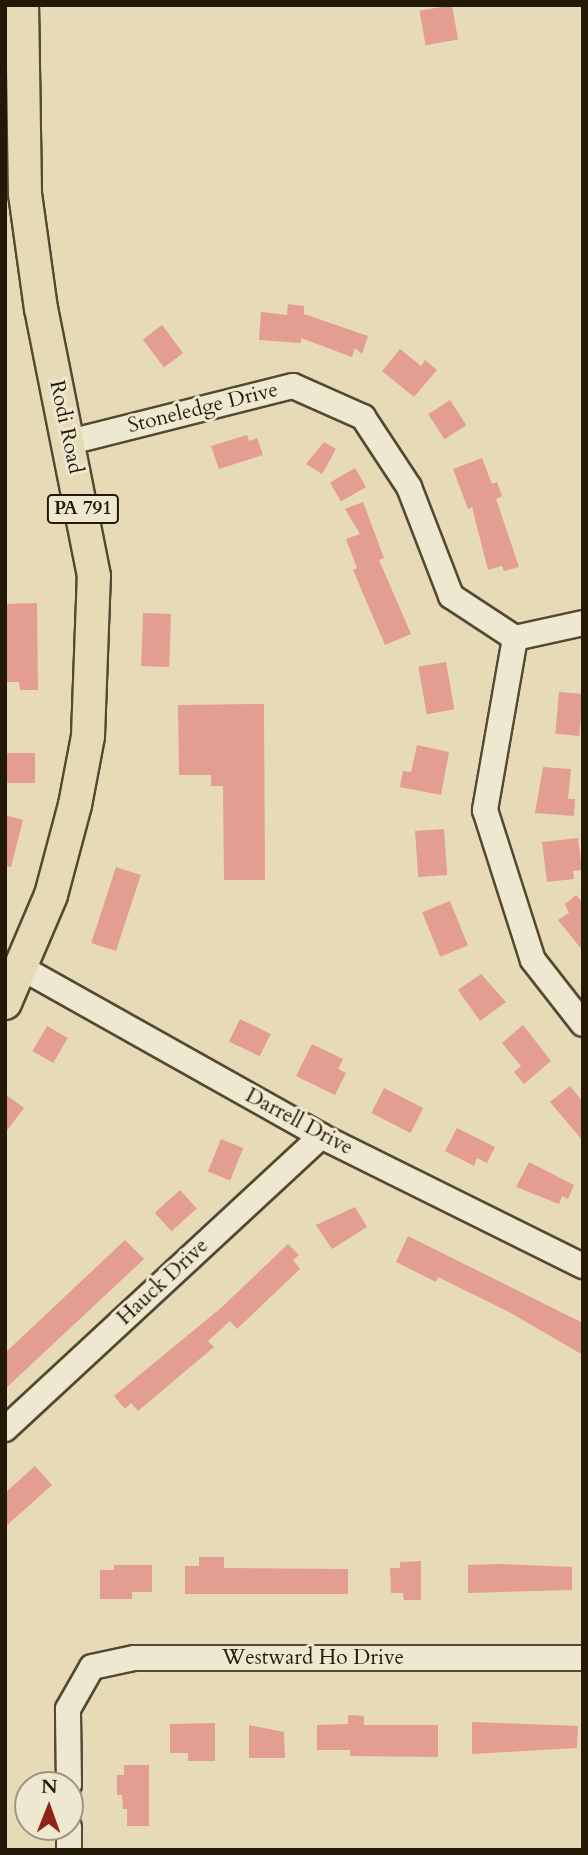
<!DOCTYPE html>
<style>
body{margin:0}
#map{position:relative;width:588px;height:1855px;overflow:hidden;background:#e6dbb6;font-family:Cardo,serif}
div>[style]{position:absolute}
.building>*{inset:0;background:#e39d91;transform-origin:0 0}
.roads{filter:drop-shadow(2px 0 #544933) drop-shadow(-2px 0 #544933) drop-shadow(0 2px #544933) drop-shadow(0 -2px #544933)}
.minor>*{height:24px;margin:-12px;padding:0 12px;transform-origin:12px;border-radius:12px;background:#efe8d0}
.major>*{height:32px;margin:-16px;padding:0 16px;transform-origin:16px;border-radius:16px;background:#e6dbb6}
span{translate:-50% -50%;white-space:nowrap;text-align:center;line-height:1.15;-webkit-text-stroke:6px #efe8d0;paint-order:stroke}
.shield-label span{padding:2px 5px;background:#efe8d0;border:2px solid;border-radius:5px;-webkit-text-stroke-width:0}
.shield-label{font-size:19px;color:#241807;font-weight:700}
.street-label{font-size:21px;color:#241807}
.frame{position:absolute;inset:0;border:7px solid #241807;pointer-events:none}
.north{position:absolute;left:14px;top:1771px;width:70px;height:70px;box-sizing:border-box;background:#efe8d0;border:2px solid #9e9580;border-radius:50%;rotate:1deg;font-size:19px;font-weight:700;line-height:28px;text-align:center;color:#241807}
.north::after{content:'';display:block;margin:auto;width:24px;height:32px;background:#8f2418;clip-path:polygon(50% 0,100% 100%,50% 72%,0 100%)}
</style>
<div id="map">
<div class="building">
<div style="left:452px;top:5px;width:35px;height:33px;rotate:80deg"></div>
<div style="clip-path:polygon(288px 304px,304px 306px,304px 314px,368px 336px,362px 354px,355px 348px,352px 357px,301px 338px,301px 343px,259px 340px,261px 312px,287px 315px)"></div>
<div style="left:162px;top:325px;width:35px;height:24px;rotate:53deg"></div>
<div style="clip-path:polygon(400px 349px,421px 366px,425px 360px,437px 370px,414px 397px,382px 371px)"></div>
<div style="left:450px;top:400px;width:30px;height:26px;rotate:57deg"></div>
<div style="clip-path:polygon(247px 435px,249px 441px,257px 438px,263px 455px,219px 469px,211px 446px)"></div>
<div style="clip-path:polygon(324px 442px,336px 449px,322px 474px,306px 464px)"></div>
<div style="clip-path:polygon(482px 458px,492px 484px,497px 482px,502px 496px,496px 499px,519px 567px,504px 571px,502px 566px,488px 570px,472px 507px,468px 509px,453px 469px)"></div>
<div style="left:355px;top:468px;width:22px;height:29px;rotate:60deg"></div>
<div style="clip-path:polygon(363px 502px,384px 558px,379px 560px,411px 634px,385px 645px,353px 570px,357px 568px,346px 539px,360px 534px,345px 509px)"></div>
<div style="clip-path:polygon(37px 603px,38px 690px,20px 690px,19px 682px,6px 682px,5px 604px)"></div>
<div style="left:143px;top:613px;width:28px;height:53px;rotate:2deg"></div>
<div style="left:446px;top:662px;width:48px;height:28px;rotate:80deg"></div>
<div style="left:559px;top:692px;width:24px;height:42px;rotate:5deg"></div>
<div style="clip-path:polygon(264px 704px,265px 880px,224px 880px,223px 786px,211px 786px,211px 775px,179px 775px,178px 705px)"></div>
<div style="clip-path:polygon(417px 745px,449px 752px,441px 795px,400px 787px,403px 771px,411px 772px)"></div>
<div style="left:5px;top:753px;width:30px;height:30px"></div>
<div style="clip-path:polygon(543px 767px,571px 769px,568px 799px,575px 799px,574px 816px,535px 813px)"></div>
<div style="clip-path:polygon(5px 815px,23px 820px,11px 867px,5px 866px)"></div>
<div style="left:444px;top:829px;width:46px;height:29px;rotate:86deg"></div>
<div style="clip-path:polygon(578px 838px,582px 870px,573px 871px,574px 879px,547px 882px,542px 842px)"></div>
<div style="left:116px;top:867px;width:26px;height:80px;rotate:18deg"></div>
<div style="clip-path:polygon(576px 895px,583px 903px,583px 951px,558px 920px,569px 913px,565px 904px)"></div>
<div style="left:450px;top:901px;width:48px;height:30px;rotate:68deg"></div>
<div style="clip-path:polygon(481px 974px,506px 1002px,480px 1021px,458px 990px)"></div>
<div style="left:240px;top:1019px;width:34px;height:25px;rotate:26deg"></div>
<div style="clip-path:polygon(523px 1025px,551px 1061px,524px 1084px,514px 1072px,521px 1066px,502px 1043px)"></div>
<div style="left:47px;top:1026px;width:24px;height:29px;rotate:30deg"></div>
<div style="clip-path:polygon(312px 1044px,343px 1059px,338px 1069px,346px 1073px,335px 1095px,296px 1076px)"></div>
<div style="clip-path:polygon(570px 1086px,583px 1102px,583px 1141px,550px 1102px)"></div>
<div style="left:384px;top:1088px;width:44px;height:28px;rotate:27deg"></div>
<div style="clip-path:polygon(5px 1094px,24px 1108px,5px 1133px)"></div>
<div style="clip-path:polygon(457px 1128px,495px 1147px,487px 1163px,477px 1158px,474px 1166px,445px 1151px)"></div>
<div style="left:221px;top:1139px;width:24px;height:35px;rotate:22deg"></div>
<div style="clip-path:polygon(529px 1162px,574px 1185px,568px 1199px,562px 1196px,559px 1204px,516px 1187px)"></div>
<div style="left:180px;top:1190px;width:25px;height:34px;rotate:48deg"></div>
<div style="clip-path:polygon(355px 1207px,367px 1227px,332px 1249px,316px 1225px)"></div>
<div style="clip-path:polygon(408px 1236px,583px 1323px,583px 1355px,507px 1311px,438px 1277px,436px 1282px,396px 1262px)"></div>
<div style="clip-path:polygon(125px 1240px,144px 1259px,5px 1389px,5px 1353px)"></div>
<div style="clip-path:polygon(288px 1244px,299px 1255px,293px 1260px,300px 1269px,237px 1329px,230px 1321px,208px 1341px,214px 1347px,138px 1411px,131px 1403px,125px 1409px,114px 1396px,222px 1307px)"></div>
<div style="clip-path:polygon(35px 1466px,52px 1485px,5px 1527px,5px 1493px)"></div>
<div style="clip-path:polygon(199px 1557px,224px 1557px,224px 1568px,348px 1569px,348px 1594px,185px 1594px,185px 1566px,199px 1566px)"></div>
<div style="clip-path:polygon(421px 1561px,421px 1600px,404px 1600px,403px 1593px,391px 1593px,390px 1568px,400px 1568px,400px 1562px)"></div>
<div style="clip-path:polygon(501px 1564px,572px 1567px,572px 1590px,468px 1593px,468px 1565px)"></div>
<div style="clip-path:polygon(114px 1565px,152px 1565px,152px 1592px,132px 1592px,132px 1599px,100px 1599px,100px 1570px,114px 1570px)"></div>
<div style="clip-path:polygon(348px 1715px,364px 1716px,364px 1725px,438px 1725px,438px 1757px,350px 1756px,350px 1750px,317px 1750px,317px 1725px,348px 1724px)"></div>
<div style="clip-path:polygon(472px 1722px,578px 1726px,577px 1748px,472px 1754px)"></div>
<div style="clip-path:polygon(215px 1723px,215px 1761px,188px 1761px,188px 1753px,170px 1753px,170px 1724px)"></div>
<div style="clip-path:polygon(249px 1725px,284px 1732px,285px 1758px,249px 1758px)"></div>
<div style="clip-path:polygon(124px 1765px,149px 1765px,149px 1826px,127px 1826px,127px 1809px,123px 1809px,122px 1795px,117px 1795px,117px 1775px,124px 1775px)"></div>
</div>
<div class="roads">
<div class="minor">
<div style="left:70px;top:442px;width:230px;rotate:-14.1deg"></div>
<div style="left:293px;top:386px;width:77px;rotate:23.9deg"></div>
<div style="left:363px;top:417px;width:84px;rotate:56.7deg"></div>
<div style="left:409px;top:487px;width:117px;rotate:68.9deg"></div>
<div style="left:451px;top:596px;width:77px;rotate:33.3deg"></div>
<div style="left:515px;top:638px;width:70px;rotate:-12.4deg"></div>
<div style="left:515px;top:638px;width:175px;rotate:99.9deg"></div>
<div style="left:485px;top:810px;width:157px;rotate:72.3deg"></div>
<div style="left:533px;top:960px;width:81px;rotate:52deg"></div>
<div style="left:22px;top:968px;width:343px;rotate:29.3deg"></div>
<div style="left:321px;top:1136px;width:292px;rotate:26.4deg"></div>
<div style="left:5px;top:1429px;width:431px;rotate:-42.8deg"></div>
<div style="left:69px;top:1785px;width:76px;rotate:-90.8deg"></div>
<div style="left:68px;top:1709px;width:48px;rotate:-60.3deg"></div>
<div style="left:92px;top:1667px;width:43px;rotate:-12.1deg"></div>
<div style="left:134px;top:1658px;width:449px"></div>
<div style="left:69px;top:1827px;width:23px;rotate:90deg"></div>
</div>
<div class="major">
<div style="left:5px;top:1003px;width:117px;rotate:-66.9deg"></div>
<div style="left:51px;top:895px;width:93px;rotate:-75.1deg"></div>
<div style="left:75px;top:805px;width:70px;rotate:-79.3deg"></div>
<div style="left:88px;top:736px;width:160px;rotate:-87.9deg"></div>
<div style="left:94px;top:576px;width:272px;rotate:-101.2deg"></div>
<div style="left:41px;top:309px;width:116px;rotate:-97.9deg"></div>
<div style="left:25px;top:194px;width:189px;rotate:-90.9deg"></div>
</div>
</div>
<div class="shield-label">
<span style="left:83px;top:509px">PA 791</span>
</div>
<div class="street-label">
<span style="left:203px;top:408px;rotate:-14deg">Stoneledge Drive</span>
<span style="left:66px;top:427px;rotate:78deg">Rodi Road</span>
<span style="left:299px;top:1122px;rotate:28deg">Darrell Drive</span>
<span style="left:163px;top:1282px;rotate:-43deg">Hauck Drive</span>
<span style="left:313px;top:1658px">Westward Ho Drive</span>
</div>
<div class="frame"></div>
<div class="north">N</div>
</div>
